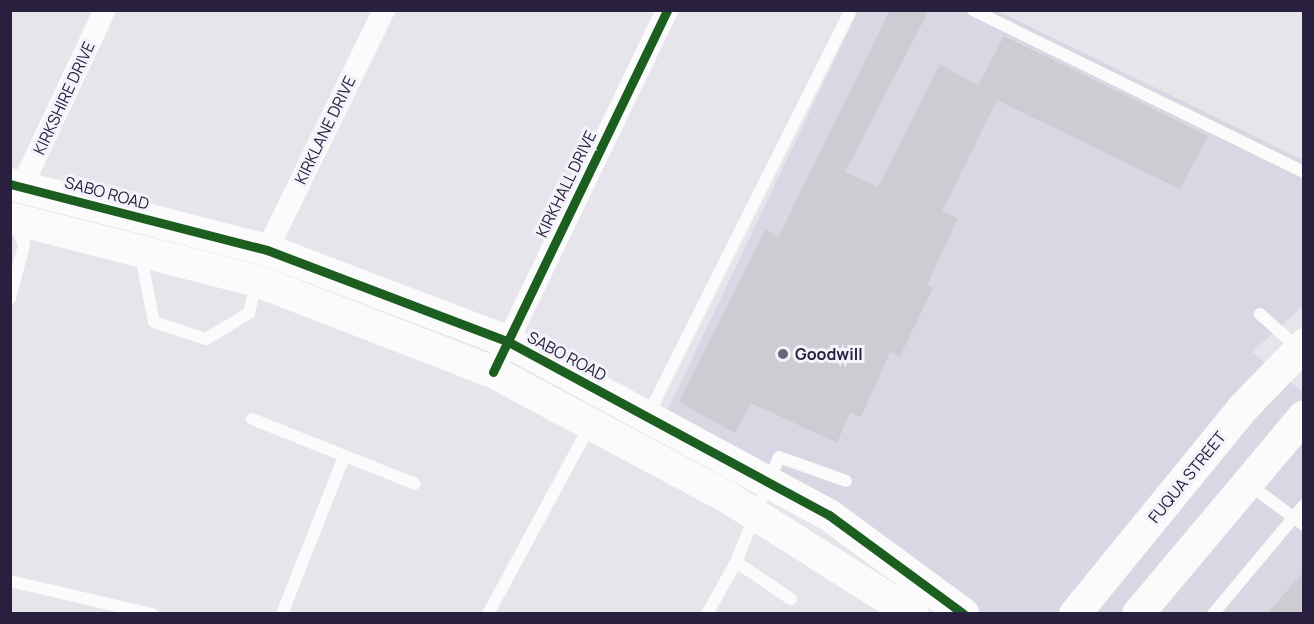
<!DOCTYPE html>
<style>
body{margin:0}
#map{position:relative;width:1314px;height:624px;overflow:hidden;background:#e5e5eb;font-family:Manrope,sans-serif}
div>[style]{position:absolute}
.built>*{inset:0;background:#d8d7e3}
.building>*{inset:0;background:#ccccd2}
.lane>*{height:12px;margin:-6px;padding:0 6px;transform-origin:6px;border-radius:6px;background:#fbfbfc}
.street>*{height:22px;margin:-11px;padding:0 11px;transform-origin:11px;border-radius:11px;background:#fbfbfc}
.secondary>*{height:32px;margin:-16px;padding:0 16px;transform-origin:16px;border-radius:16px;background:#fbfbfc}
.cycleway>*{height:9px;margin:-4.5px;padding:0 4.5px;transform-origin:4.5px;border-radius:4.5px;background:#1b5e20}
.dots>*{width:16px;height:16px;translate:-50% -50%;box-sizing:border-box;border:3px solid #f3f3fa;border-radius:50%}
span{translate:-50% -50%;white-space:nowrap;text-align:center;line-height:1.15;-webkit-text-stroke:6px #f3f3fa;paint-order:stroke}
.street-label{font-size:16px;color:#292040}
.poi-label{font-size:16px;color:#292040;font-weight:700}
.left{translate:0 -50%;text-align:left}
.frame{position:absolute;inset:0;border:12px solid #292040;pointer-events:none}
</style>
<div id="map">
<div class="built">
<div style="clip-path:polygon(858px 11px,998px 11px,1303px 160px,1303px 306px,1252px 352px,1303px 392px,1303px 613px,981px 613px,847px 516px,667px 411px)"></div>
</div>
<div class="building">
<div style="clip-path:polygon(890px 10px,929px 10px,845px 172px,878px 187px,940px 64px,978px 86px,1004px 36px,1208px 136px,1180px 189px,997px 100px,942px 211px,958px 218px,927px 285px,933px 288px,900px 356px,890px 352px,861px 417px,850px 412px,837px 443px,751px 403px,735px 433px,679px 402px,766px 229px,778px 238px)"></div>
<div style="clip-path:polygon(1304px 571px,1304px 614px,1267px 614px)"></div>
</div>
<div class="lane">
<div style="left:973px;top:10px;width:369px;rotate:26.1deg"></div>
<div style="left:140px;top:252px;width:71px;rotate:78.7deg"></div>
<div style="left:154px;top:322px;width:55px;rotate:18.1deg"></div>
<div style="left:206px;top:339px;width:50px;rotate:-31.2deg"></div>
<div style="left:249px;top:313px;width:32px;rotate:-77deg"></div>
<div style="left:10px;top:298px;width:55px;rotate:-75.2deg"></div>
<div style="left:24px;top:245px;width:25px;rotate:-111deg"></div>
<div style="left:1260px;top:314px;width:52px;rotate:41.9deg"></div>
<div style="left:648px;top:415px;width:453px;rotate:-63.4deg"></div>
<div style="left:252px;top:419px;width:175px;rotate:21.7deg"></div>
<div style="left:1247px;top:483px;width:71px;rotate:36.4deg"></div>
<div style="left:736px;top:562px;width:66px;rotate:33.9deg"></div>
<div style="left:10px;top:581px;width:146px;rotate:13.1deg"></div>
<div style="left:282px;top:614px;width:169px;rotate:-68.5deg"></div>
<div style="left:488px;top:614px;width:215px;rotate:-61.6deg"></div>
<div style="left:707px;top:614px;width:60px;rotate:-60.9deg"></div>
<div style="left:736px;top:562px;width:113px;rotate:-67.7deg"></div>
<div style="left:779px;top:457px;width:71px;rotate:19.7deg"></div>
<div style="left:1213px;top:614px;width:142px;rotate:-50.1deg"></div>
</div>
<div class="street">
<div style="left:22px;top:186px;width:195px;rotate:-64.8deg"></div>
<div style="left:267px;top:250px;width:267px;rotate:-64deg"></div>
<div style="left:493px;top:372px;width:402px;rotate:-64.3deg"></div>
</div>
<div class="secondary">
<div style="left:10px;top:184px;width:265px;rotate:14.4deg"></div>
<div style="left:267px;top:250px;width:257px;rotate:20.8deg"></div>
<div style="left:507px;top:341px;width:366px;rotate:28.4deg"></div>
<div style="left:829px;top:515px;width:167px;rotate:36.3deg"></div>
<div style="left:10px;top:218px;width:255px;rotate:14.3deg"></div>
<div style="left:257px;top:281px;width:253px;rotate:21.1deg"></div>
<div style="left:493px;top:372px;width:265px;rotate:28.1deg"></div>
<div style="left:727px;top:497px;width:220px;rotate:32.2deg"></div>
<div style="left:1075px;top:614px;width:266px;rotate:-50.8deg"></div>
<div style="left:1243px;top:408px;width:88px;rotate:-45.9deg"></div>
<div style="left:1138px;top:614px;width:258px;rotate:-50deg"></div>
</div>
<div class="cycleway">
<div style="left:10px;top:184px;width:265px;rotate:14.4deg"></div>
<div style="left:267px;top:250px;width:257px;rotate:20.8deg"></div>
<div style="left:507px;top:341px;width:366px;rotate:28.4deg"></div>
<div style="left:829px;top:515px;width:167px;rotate:36.3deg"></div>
<div style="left:493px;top:372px;width:402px;rotate:-64.3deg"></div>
</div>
<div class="dots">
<div style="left:783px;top:354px;background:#6b657c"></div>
</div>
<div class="street-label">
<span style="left:64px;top:98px;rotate:-65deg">KIRKSHIRE DRIVE</span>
<span style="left:325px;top:130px;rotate:-64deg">KIRKLANE DRIVE</span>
<span style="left:566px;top:184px;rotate:-64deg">KIRKHALL DRIVE</span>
<span style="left:107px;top:193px;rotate:15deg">SABO ROAD</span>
<span style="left:567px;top:356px;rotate:28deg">SABO ROAD</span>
<span style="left:1187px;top:477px;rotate:-51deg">FUQUA STREET</span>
</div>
<div class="poi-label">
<span class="left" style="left:795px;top:354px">Goodwill</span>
</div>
<div class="frame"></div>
</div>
